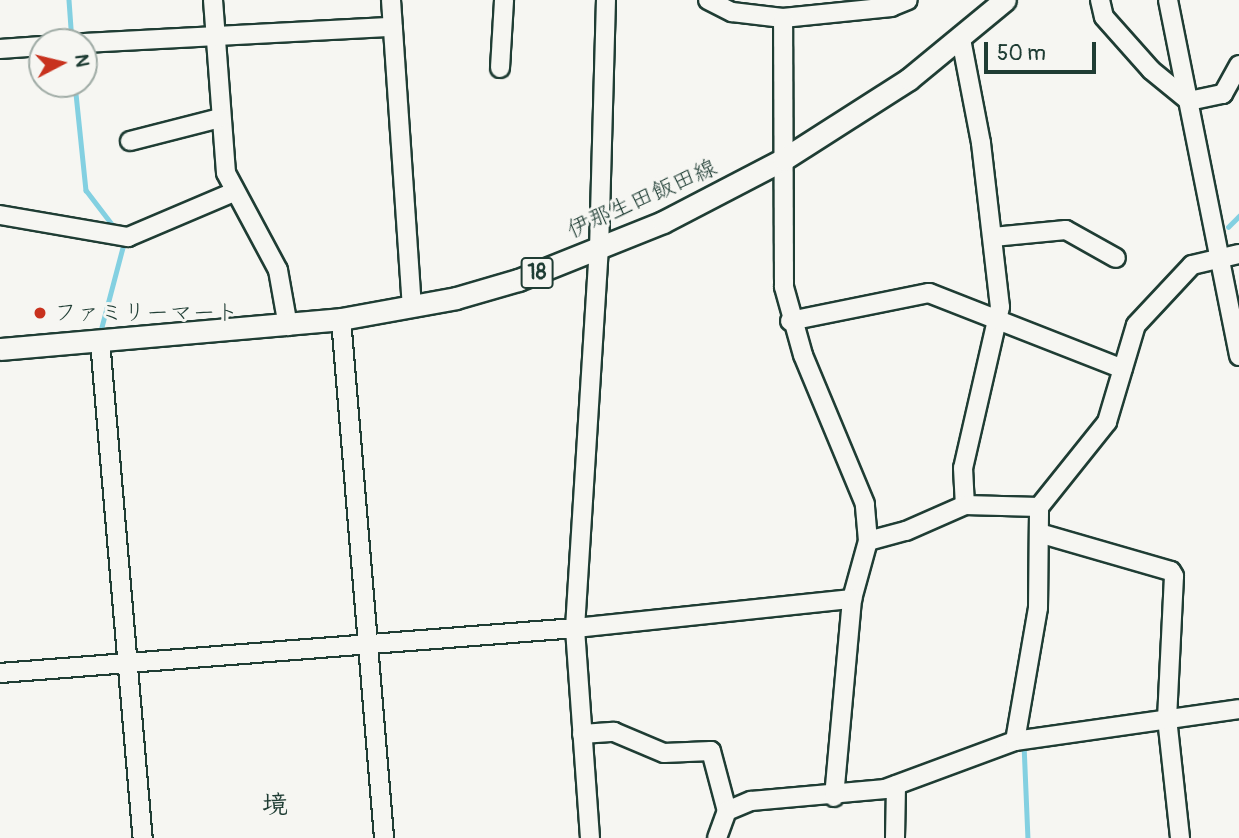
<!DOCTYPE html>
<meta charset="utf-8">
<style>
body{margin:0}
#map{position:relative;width:1239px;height:838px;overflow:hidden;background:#f6f6f2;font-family:Pangolin,"Klee One",sans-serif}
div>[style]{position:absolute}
.stream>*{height:4.5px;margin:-2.25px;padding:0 2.25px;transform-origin:2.25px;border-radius:2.25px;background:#83d0e1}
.roads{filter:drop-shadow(2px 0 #1f3d34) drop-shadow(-2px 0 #1f3d34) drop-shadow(0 2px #1f3d34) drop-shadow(0 -2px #1f3d34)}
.minor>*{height:18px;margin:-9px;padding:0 9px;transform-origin:9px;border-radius:9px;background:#f6f6f2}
.major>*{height:21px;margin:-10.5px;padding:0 10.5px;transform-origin:10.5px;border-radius:10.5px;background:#f6f6f2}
.dots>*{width:19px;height:19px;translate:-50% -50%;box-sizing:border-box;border:4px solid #f6f6f2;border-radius:50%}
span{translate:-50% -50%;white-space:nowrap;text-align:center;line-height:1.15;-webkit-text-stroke:6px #f6f6f2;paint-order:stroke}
.shield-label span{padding:2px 5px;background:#f6f6f2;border:2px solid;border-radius:5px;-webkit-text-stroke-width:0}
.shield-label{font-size:21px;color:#1f3d34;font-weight:700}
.street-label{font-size:23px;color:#1f3d34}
.poi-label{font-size:23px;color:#1f3d34}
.left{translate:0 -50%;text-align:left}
.quarter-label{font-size:26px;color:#1f3d34;font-weight:700}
.north{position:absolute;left:28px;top:28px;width:70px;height:70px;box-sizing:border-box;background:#f6f6f2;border:2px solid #a0aca6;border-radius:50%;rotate:83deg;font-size:19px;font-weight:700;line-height:28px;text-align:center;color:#1f3d34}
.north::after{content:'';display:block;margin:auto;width:24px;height:32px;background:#c8321e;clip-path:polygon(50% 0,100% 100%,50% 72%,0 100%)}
.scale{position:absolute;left:984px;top:42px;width:112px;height:32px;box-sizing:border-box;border:4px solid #1f3d34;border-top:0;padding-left:9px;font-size:21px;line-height:24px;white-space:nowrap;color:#1f3d34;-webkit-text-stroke:5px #f6f6f2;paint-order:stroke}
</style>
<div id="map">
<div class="stream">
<div style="left:69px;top:0;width:42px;rotate:85.9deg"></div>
<div style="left:75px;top:84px;width:107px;rotate:84.1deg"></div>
<div style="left:86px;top:190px;width:48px;rotate:52.7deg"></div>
<div style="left:1228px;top:227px;width:16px;rotate:-45deg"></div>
<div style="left:1159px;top:313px;width:50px;rotate:-47.4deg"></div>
<div style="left:101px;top:329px;width:90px;rotate:-75.2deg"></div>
<div style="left:1024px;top:744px;width:94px;rotate:87.6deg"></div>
<div style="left:133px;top:825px;width:13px;rotate:86deg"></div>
</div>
<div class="roads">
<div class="minor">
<div style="left:213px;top:0;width:173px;rotate:85.7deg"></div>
<div style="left:226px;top:173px;width:110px;rotate:61.8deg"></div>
<div style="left:278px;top:270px;width:57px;rotate:79.9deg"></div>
<div style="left:391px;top:0;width:307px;rotate:86.1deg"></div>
<div style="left:708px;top:0;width:27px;rotate:27deg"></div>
<div style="left:732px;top:12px;width:51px;rotate:6.7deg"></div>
<div style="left:783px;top:18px;width:109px;rotate:-5.8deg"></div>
<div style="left:891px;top:7px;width:18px;rotate:-22deg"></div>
<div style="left:1100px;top:0;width:17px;rotate:77deg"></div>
<div style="left:1104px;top:17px;width:71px;rotate:48.4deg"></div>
<div style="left:1151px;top:70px;width:49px;rotate:39.2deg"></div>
<div style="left:1189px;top:101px;width:35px;rotate:-12deg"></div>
<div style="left:1223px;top:94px;width:33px;rotate:-61deg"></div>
<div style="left:1168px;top:0;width:363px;rotate:78.7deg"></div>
<div style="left:961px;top:39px;width:106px;rotate:79.1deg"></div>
<div style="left:981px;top:143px;width:165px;rotate:83.4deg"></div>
<div style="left:1000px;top:307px;width:165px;rotate:102.9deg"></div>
<div style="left:963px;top:468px;width:37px;rotate:87deg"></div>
<div style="left:84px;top:43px;width:309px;rotate:-3deg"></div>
<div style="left:0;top:49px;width:42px;rotate:-4.1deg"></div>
<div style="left:500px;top:68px;width:68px;rotate:-86.6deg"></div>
<div style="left:130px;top:141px;width:93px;rotate:-14.3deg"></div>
<div style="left:0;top:215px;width:130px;rotate:9.8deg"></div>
<div style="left:128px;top:237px;width:115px;rotate:-23deg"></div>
<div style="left:993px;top:237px;width:73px;rotate:-5.5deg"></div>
<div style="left:1066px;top:230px;width:57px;rotate:29.2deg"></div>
<div style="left:341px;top:319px;width:521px;rotate:85.26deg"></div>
<div style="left:790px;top:321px;width:142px;rotate:-11.4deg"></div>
<div style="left:929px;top:293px;width:208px;rotate:21.4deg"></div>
<div style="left:100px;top:341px;width:499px;rotate:85.1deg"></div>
<div style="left:1039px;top:533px;width:137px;rotate:16.1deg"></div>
<div style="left:1171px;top:571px;width:6px;rotate:59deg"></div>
<div style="left:1174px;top:576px;width:142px;rotate:92.8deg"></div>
<div style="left:1167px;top:718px;width:121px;rotate:83.8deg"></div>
<div style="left:868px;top:541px;width:39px;rotate:-15deg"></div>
<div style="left:906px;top:531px;width:64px;rotate:-23.8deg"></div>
<div style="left:965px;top:505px;width:74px;rotate:1.5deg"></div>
<div style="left:0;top:673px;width:577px;rotate:-4.47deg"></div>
<div style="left:575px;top:628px;width:279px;rotate:-6deg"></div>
<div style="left:852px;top:599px;width:60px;rotate:-74.6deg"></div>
<div style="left:868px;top:541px;width:37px;rotate:-95deg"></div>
<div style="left:865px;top:504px;width:161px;rotate:-112.6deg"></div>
<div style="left:803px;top:355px;width:71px;rotate:-105.6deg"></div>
<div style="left:784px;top:287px;width:269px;rotate:-90.2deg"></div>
<div style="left:582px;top:734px;width:32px;rotate:-4deg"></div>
<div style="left:614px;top:732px;width:54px;rotate:22.8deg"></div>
<div style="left:664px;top:753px;width:47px;rotate:-2.4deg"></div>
<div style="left:711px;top:751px;width:62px;rotate:75.1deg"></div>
<div style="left:727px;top:811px;width:26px;rotate:-23deg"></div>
<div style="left:751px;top:801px;width:135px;rotate:-5.1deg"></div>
<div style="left:885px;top:789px;width:139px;rotate:-20.3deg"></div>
<div style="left:1015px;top:741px;width:226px;rotate:-8.1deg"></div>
<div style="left:1015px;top:741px;width:135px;rotate:-80.2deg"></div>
<div style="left:1038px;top:608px;width:101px;rotate:-89.4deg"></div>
<div style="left:1039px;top:507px;width:109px;rotate:-51.3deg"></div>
<div style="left:1107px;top:422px;width:101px;rotate:-73.4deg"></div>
<div style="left:1136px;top:325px;width:82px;rotate:-47deg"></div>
<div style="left:1192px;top:265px;width:48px;rotate:-13.2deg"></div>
<div style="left:834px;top:797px;width:199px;rotate:-84.8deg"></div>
<div style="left:590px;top:838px;width:211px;rotate:-94.1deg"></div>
<div style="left:575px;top:628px;width:379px;rotate:-86.4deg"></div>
<div style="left:599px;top:250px;width:250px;rotate:-88.4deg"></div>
<div style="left:717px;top:838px;width:29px;rotate:-70deg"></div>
<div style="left:895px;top:838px;width:53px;rotate:-88.9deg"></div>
</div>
<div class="major">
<div style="left:0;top:349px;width:342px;rotate:-5deg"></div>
<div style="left:341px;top:319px;width:117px;rotate:-10.3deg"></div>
<div style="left:456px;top:298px;width:65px;rotate:-16.2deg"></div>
<div style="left:518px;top:280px;width:156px;rotate:-21.8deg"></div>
<div style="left:663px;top:222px;width:136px;rotate:-27.5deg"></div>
<div style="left:784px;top:159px;width:148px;rotate:-32.6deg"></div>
<div style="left:909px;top:79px;width:124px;rotate:-39.5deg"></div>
</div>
</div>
<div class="dots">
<div style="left:40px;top:313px;background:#c8321e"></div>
</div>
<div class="shield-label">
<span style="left:537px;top:273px">18</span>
</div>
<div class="street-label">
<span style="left:642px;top:199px;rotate:-24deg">伊那生田飯田線</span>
</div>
<div class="poi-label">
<span class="left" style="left:54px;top:313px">ファミリーマート</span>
</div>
<div class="quarter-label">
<span style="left:275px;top:806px">境</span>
</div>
<div class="north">N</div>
<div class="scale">50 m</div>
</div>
